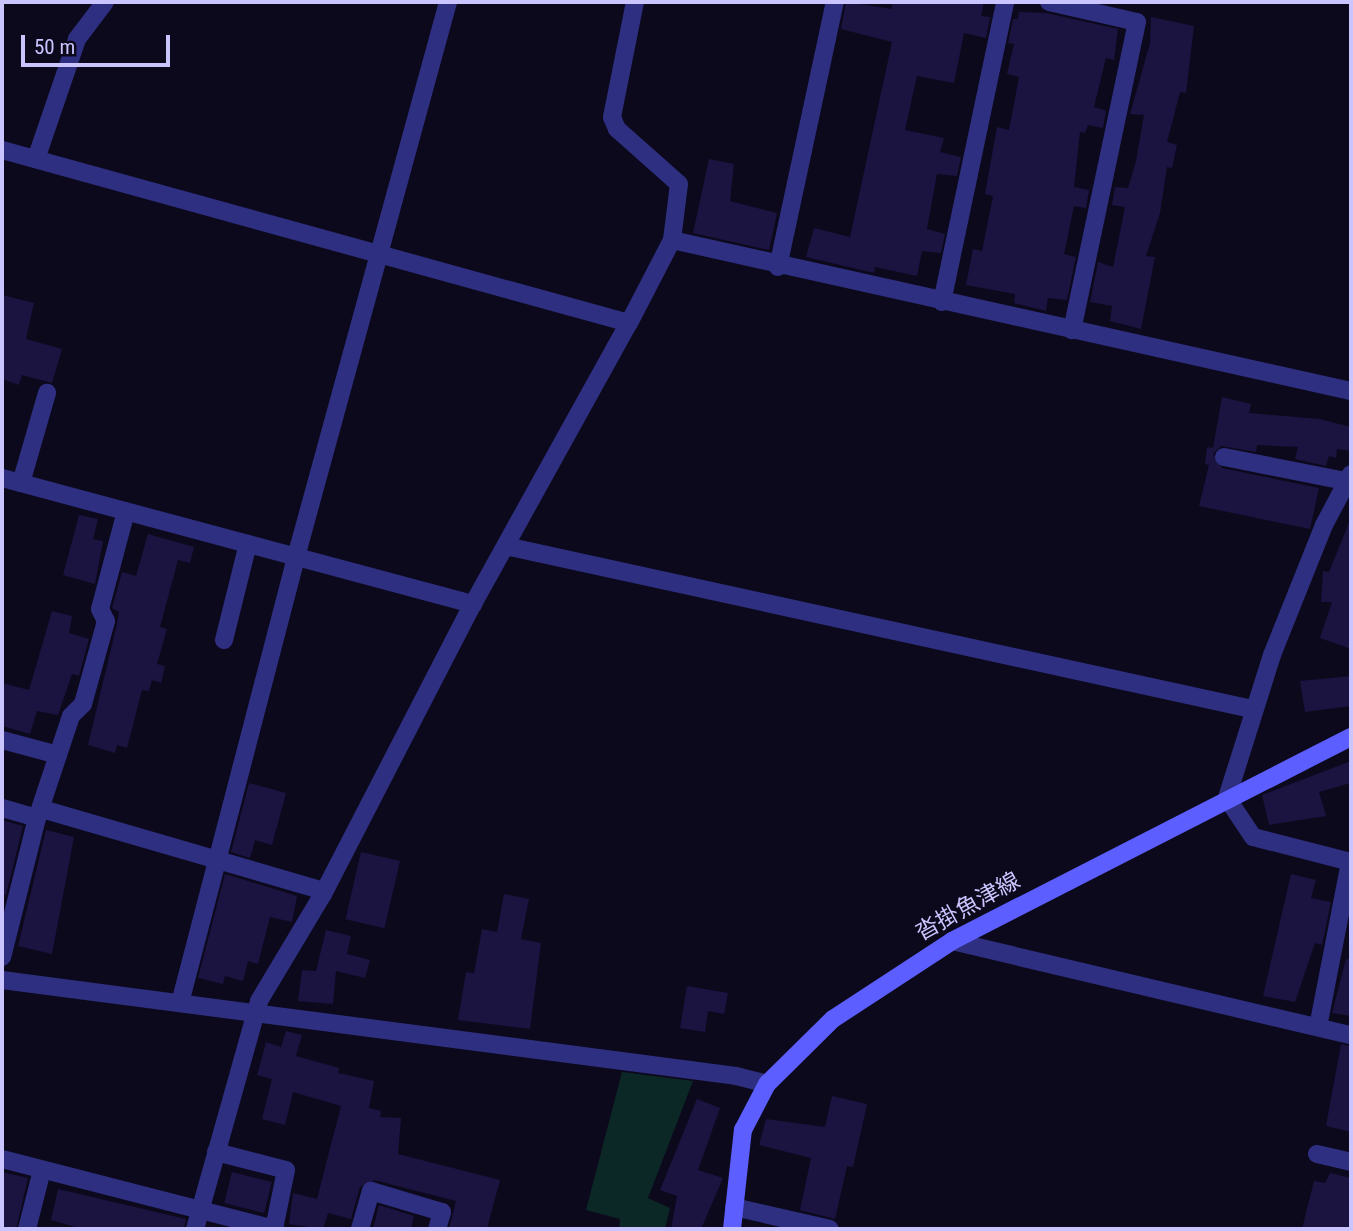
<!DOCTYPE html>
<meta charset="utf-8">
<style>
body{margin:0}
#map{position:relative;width:1353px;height:1231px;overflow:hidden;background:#0c091d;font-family:"Roboto Condensed","Noto Sans JP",sans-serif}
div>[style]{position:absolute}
.green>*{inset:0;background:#0c2826}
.building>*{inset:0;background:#1b1340;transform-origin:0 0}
.street>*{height:18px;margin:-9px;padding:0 9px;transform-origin:9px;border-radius:9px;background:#2f2f82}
.secondary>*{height:18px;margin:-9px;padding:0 9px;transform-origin:9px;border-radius:9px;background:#5c5eff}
span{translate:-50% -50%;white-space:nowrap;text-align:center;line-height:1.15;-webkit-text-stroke:7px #0c091d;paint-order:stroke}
.street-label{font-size:23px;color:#cac5ff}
.frame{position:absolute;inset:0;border:4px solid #cac5ff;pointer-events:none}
.scale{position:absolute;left:21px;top:35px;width:149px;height:32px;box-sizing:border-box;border:4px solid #cac5ff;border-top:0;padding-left:9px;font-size:21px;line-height:24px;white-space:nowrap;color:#cac5ff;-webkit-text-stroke:5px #0c091d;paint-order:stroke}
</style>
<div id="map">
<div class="green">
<div style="clip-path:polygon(622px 1072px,693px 1081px,648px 1198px,670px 1208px,665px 1229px,619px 1229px,620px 1219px,586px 1210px)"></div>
</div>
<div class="building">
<div style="clip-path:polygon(846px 2px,892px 9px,892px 2px,984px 2px,981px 16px,990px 17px,986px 38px,964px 33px,954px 83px,917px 76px,905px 130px,944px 138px,940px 152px,961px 157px,957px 176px,937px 174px,927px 229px,945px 234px,941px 253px,922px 251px,917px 276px,875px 267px,874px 273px,806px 257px,814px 228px,850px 237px,892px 42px,841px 29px)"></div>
<div style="clip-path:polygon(1019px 12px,1046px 13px,1118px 29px,1114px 60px,1106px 58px,1094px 107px,1106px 111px,1103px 128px,1088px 125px,1085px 133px,1080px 132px,1074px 187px,1089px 190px,1086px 208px,1074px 206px,1064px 254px,1076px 257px,1067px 300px,1048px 298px,1046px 311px,1014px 303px,1015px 294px,966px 285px,973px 249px,982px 251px,993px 196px,985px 194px,997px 127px,1009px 130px,1019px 77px,1007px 74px,1014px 44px,1008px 43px,1013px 19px,1018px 19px)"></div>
<div style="clip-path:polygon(1151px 17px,1194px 26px,1186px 93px,1180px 92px,1167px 142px,1177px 145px,1172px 168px,1167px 167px,1160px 213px,1146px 256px,1155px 257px,1141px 329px,1110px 321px,1112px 306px,1090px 302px,1098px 262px,1113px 267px,1125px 207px,1112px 205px,1115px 187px,1128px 188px,1136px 161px,1144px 115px,1130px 114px,1150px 43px)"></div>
<div style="clip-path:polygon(709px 159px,734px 164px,730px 201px,777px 213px,769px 250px,693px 233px)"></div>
<div style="clip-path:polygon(2px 295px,34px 303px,26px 339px,62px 349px,52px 383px,22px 375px,19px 385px,2px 379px)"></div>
<div style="clip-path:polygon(1222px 397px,1251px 404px,1249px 413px,1319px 419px,1351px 427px,1351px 451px,1337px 449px,1336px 458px,1329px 456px,1326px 466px,1295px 459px,1298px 447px,1257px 445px,1256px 452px,1221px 446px,1213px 454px,1222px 468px,1319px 488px,1310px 529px,1199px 506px,1209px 465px,1205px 464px,1207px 447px,1213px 448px)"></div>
<div style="clip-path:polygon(79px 515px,98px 519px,93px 539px,103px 541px,95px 584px,63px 575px)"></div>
<div style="clip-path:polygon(1351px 518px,1351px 649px,1320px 638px,1332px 602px,1321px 602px,1323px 571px,1329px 572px)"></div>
<div style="clip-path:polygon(148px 534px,194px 547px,190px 563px,178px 560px,160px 627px,167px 629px,157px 664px,165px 666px,161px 683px,152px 680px,149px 691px,142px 690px,127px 748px,117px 745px,115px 753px,88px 745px,117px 624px,119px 612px,112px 608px,122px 572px,136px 576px)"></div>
<div style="clip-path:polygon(52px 611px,72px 616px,69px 633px,89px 639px,79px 676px,72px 674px,58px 715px,37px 711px,30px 734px,2px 726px,2px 683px,29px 690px)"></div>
<div style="clip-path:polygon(1351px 676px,1351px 706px,1305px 712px,1300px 681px)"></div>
<div style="clip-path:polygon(1351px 761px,1351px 783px,1319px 792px,1326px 816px,1269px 825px,1262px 795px)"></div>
<div style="clip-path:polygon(249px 783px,286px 793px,272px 845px,255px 840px,250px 858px,231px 852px)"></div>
<div style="clip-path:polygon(2px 820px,23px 826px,6px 895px,2px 894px)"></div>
<div style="clip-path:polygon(46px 830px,74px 837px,52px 954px,18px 946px)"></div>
<div style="left:361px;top:852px;width:40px;height:69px;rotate:13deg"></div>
<div style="clip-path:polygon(225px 874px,297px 896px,292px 922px,270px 917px,258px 964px,248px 961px,243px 981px,225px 976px,223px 984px,198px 978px)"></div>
<div style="clip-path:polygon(1291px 874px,1316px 880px,1311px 898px,1331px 902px,1322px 945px,1315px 943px,1295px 1002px,1263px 996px)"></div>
<div style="clip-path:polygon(504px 894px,529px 899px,521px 939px,541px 943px,530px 1029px,458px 1020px,466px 972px,474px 973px,482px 929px,497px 932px)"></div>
<div style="clip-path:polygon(326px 930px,351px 936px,347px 954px,370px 960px,365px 978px,336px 971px,333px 1004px,298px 1001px,302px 970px,316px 971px)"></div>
<div style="clip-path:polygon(1346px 959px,1351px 960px,1351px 1016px,1332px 1013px)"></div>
<div style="clip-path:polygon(687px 986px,728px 993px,724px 1014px,708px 1011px,705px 1032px,680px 1028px)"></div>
<div style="clip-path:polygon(286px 1031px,302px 1035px,296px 1056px,339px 1068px,338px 1073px,374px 1081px,369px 1108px,381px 1111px,380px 1117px,401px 1118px,398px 1154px,500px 1180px,487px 1229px,449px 1229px,456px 1201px,374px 1180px,360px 1187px,351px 1219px,328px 1213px,323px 1229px,289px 1224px,293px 1193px,317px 1199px,341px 1106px,293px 1092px,285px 1125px,262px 1119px,272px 1079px,257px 1075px,266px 1042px,281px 1047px)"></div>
<div style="clip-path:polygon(1341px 1044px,1351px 1046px,1351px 1132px,1326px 1126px)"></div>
<div style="clip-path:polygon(832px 1096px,867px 1104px,853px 1167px,847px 1166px,835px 1219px,800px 1210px,811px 1158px,759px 1145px,766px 1119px,825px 1127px)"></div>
<div style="clip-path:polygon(697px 1099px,720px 1108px,698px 1170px,723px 1178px,701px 1229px,671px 1229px,677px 1196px,660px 1190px)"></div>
<div style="clip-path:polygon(2px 1172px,28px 1178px,16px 1229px,2px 1226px)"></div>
<div style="left:232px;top:1172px;width:41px;height:32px;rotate:14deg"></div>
<div style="clip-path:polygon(1330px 1173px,1351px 1178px,1351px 1229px,1302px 1229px,1314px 1181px,1325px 1183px)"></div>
<div style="clip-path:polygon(58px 1189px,186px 1219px,184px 1229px,83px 1229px,51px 1220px)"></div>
<div style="clip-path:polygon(379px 1205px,414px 1216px,411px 1229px,373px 1229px)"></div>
</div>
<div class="street">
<div style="left:1049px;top:2px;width:90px;rotate:12.8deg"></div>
<div style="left:1137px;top:22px;width:315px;rotate:101.9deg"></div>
<div style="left:2px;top:150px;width:650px;rotate:15.43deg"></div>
<div style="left:629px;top:323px;width:93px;rotate:-62.6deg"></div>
<div style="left:672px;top:240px;width:56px;rotate:-82.9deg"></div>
<div style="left:679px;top:184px;width:83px;rotate:-138.4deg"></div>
<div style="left:617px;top:129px;width:13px;rotate:-113deg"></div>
<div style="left:612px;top:117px;width:117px;rotate:-78.7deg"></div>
<div style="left:36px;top:159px;width:127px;rotate:-71.1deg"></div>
<div style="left:77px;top:39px;width:46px;rotate:-52.9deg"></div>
<div style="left:672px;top:240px;width:696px;rotate:12.54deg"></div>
<div style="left:778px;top:267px;width:271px;rotate:-77.9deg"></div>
<div style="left:942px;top:302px;width:307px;rotate:-78.1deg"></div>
<div style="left:1224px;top:457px;width:123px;rotate:11.2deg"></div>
<div style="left:1351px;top:474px;width:58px;rotate:117.9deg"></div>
<div style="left:1324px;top:525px;width:140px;rotate:111.8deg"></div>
<div style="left:1272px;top:655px;width:150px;rotate:107.5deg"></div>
<div style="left:1227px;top:798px;width:47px;rotate:56.3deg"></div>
<div style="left:1253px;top:837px;width:101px;rotate:14.3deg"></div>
<div style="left:2px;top:478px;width:488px;rotate:15deg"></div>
<div style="left:21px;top:483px;width:94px;rotate:-73.9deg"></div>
<div style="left:506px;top:546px;width:764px;rotate:12.33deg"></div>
<div style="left:224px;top:640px;width:99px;rotate:-76deg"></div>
<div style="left:2px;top:740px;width:58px;rotate:15deg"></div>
<div style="left:58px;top:755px;width:66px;rotate:108.4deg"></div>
<div style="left:37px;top:818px;width:143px;rotate:104.1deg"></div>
<div style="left:58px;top:755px;width:41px;rotate:-71.6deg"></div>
<div style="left:71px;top:716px;width:17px;rotate:-45deg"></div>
<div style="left:83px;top:704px;width:86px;rotate:-74.5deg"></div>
<div style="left:106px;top:621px;width:13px;rotate:-117deg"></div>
<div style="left:100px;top:609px;width:101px;rotate:-75.1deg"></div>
<div style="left:2px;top:808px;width:36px;rotate:16deg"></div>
<div style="left:42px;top:809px;width:294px;rotate:16.2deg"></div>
<div style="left:952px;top:941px;width:410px;rotate:13.3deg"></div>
<div style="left:2px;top:980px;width:740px;rotate:7.45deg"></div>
<div style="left:736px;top:1076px;width:32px;rotate:14deg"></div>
<div style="left:180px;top:1003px;width:461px;rotate:-75.4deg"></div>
<div style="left:296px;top:557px;width:575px;rotate:-74.68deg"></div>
<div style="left:1318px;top:1027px;width:168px;rotate:-79deg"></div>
<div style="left:216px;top:1152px;width:72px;rotate:14.4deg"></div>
<div style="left:286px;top:1170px;width:60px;rotate:101.5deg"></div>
<div style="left:1317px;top:1154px;width:35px;rotate:13deg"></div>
<div style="left:2px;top:1159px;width:282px;rotate:14.4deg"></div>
<div style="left:734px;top:1207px;width:98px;rotate:12.9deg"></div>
<div style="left:27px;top:1229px;width:61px;rotate:-75.7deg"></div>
<div style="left:195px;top:1229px;width:237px;rotate:-74.3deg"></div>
<div style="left:259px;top:1001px;width:125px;rotate:-59.1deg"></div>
<div style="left:323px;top:894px;width:326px;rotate:-62.7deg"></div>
<div style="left:473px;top:604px;width:321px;rotate:-61deg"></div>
<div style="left:360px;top:1229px;width:40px;rotate:-74deg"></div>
<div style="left:371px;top:1191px;width:74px;rotate:16.5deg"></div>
<div style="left:442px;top:1212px;width:18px;rotate:106deg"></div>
</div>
<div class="secondary">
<div style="left:732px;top:1229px;width:100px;rotate:-83.7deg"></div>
<div style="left:743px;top:1130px;width:52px;rotate:-62.4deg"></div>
<div style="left:767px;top:1084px;width:93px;rotate:-44.6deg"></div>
<div style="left:833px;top:1019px;width:142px;rotate:-33.2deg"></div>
<div style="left:952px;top:941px;width:448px;rotate:-27.1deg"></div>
</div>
<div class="street-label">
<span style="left:968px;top:907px;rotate:-29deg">沓掛魚津線</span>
</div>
<div class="frame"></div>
<div class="scale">50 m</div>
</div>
